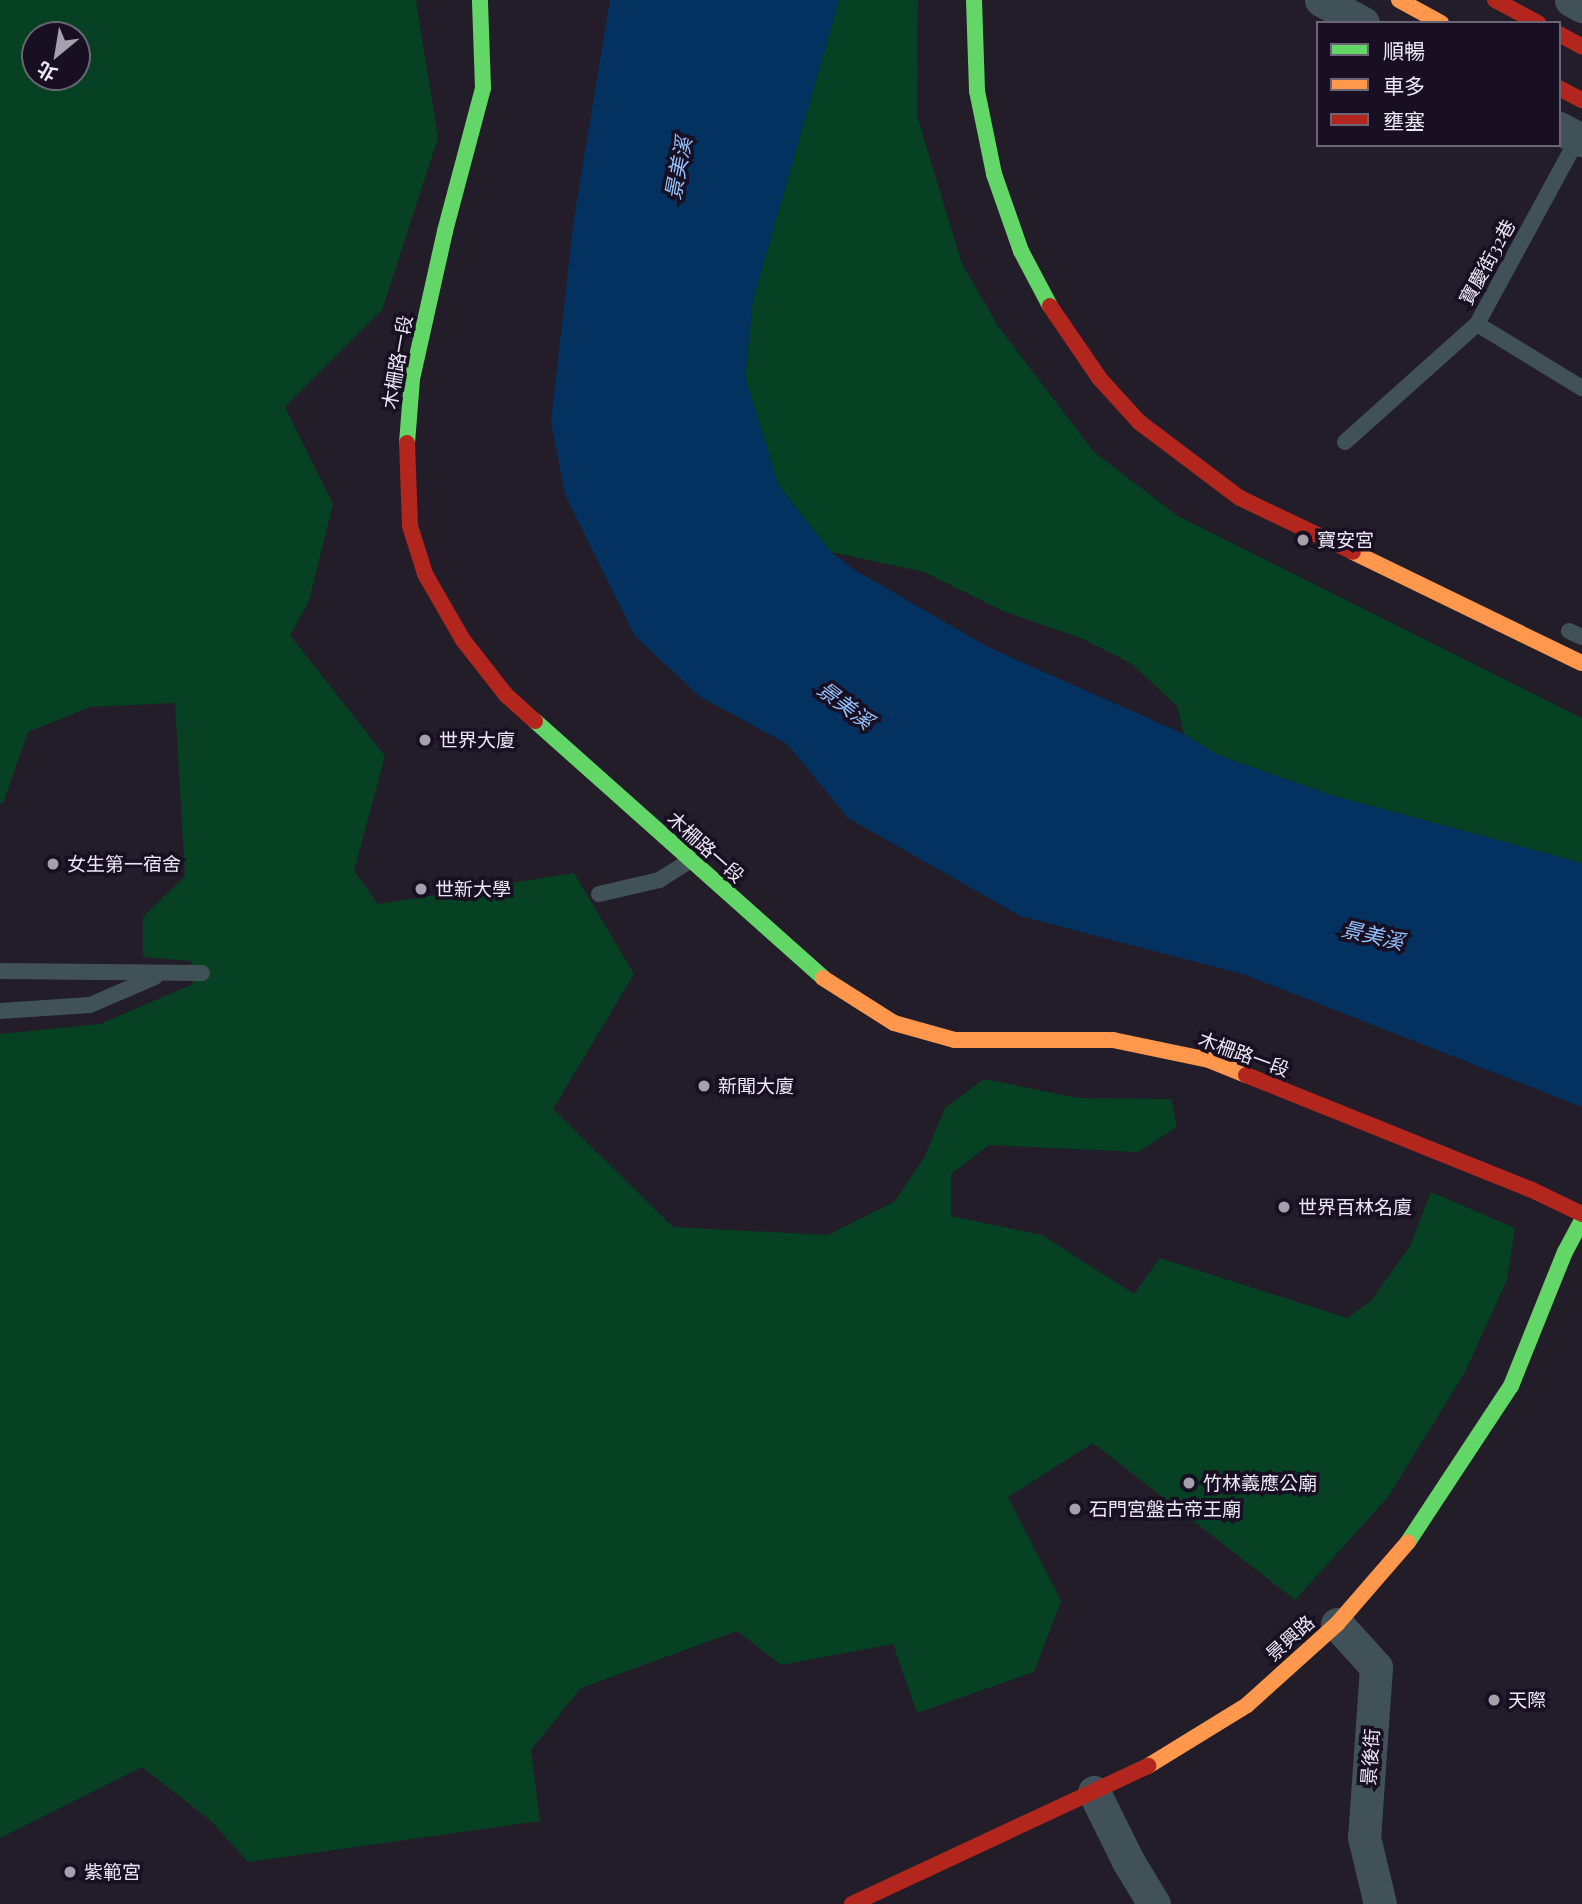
<!DOCTYPE html>
<meta charset="utf-8">
<style>
body{margin:0}
#map{position:relative;width:1582px;height:1904px;overflow:hidden;background:#221d28;font-family:"Playfair Display","Noto Sans TC",serif}
div>[style]{position:absolute}
.green>*{inset:0;background:#054122}
.water>*{inset:0;background:#033261}
.lane>*{height:16px;margin:-8px;padding:0 8px;transform-origin:8px;border-radius:8px;background:#405258}
.street>*{height:33px;margin:-16.5px;padding:0 16.5px;transform-origin:16.5px;border-radius:16.5px;background:#405258}
.fast>*{height:16px;margin:-8px;padding:0 8px;transform-origin:8px;border-radius:8px;background:#63d668}
.slow>*{height:16px;margin:-8px;padding:0 8px;transform-origin:8px;border-radius:8px;background:#ff974d}
.jam>*{height:16px;margin:-8px;padding:0 8px;transform-origin:8px;border-radius:8px;background:#b3261e}
.dots>*{width:19px;height:19px;translate:-50% -50%;box-sizing:border-box;border:4px solid #180f22;border-radius:50%}
span{translate:-50% -50%;white-space:nowrap;text-align:center;line-height:1.15;-webkit-text-stroke:7px #180f22;paint-order:stroke}
.street-label{font-size:19px;color:#ebe6f4}
.poi-label{font-size:19px;color:#ebe6f4}
.left{translate:0 -50%;text-align:left}
.water-label{font-size:21px;color:#93c3fc;font-style:italic}
.legend{position:absolute;left:1316px;top:21px;width:245px;height:126px;box-sizing:border-box;background:#180f22;border:2px solid #6c6576;margin:0;padding:9px 12px;list-style:none;font-size:21px;color:#ebe6f4}
.legend li{display:flex;align-items:center;gap:14px;height:35px}
.legend b{width:35px;border:2px solid #6c6576}
.north{position:absolute;left:21px;top:21px;width:70px;height:70px;box-sizing:border-box;background:#180f22;border:2px solid #6c6576;border-radius:50%;rotate:210deg;font-size:19px;font-weight:700;line-height:28px;text-align:center;color:#ebe6f4}
.north::after{content:'';display:block;margin:auto;width:24px;height:32px;background:#a5a0ad;clip-path:polygon(50% 0,100% 100%,50% 72%,0 100%)}
</style>
<div id="map">
<div class="green">
<div style="clip-path:polygon(evenodd,0 0,416px 0,438px 138px,382px 310px,285px 407px,333px 504px,309px 601px,290px 635px,385px 756px,354px 871px,378px 904px,574px 873px,634px 974px,553px 1109px,673px 1227px,828px 1235px,894px 1202px,924px 1158px,945px 1108px,984px 1079px,1078px 1098px,1171px 1099px,1177px 1127px,1138px 1152px,989px 1145px,951px 1174px,951px 1216px,1042px 1235px,1134px 1294px,1160px 1258px,1347px 1318px,1371px 1301px,1410px 1246px,1431px 1192px,1515px 1228px,1507px 1280px,1465px 1372px,1388px 1497px,1295px 1600px,1093px 1443px,1008px 1497px,1061px 1601px,1034px 1672px,917px 1713px,893px 1644px,781px 1665px,737px 1631px,581px 1688px,531px 1750px,540px 1821px,248px 1862px,211px 1821px,142px 1767px,0 1838px,0 1034px,100px 1024px,193px 984px,191px 961px,143px 957px,143px 917px,185px 876px,175px 703px,90px 707px,28px 732px,3px 803px,0 803px,0 0,35px 35px,77px 35px,77px 77px,35px 77px,35px 35px)"></div>
<div style="clip-path:polygon(839px 0,918px 0,917px 116px,962px 264px,998px 326px,1094px 452px,1178px 516px,1582px 718px,1582px 863px,1331px 795px,1218px 755px,1184px 734px,1177px 706px,1132px 664px,1083px 639px,1003px 611px,924px 572px,831px 552px,779px 486px,745px 377px,753px 300px)"></div>
</div>
<div class="water">
<div style="clip-path:polygon(610px 0,839px 0,753px 300px,745px 377px,779px 486px,831px 552px,855px 570px,988px 647px,1184px 734px,1218px 755px,1331px 795px,1582px 863px,1582px 1107px,1246px 975px,1020px 916px,848px 818px,787px 744px,699px 696px,635px 636px,565px 495px,551px 421px,574px 218px)"></div>
</div>
<div class="lane">
<div style="left:1477px;top:324px;width:123px;rotate:31.4deg"></div>
<div style="left:1345px;top:442px;width:177px;rotate:-41.8deg"></div>
<div style="left:1477px;top:324px;width:212px;rotate:-61.5deg"></div>
<div style="left:1569px;top:631px;width:14px;rotate:25deg"></div>
<div style="left:599px;top:894px;width:62px;rotate:-13.1deg"></div>
<div style="left:659px;top:880px;width:36px;rotate:-32deg"></div>
<div style="left:0;top:971px;width:202px;rotate:0.6deg"></div>
<div style="left:0;top:1011px;width:90px;rotate:-3.8deg"></div>
<div style="left:90px;top:1005px;width:71px;rotate:-23.3deg"></div>
</div>
<div class="street">
<div style="left:1321px;top:0;width:48px;rotate:28.7deg"></div>
<div style="left:1571px;top:0;width:13px;rotate:29deg"></div>
<div style="left:1559px;top:128px;width:26px;rotate:28deg"></div>
<div style="left:1337px;top:1624px;width:58px;rotate:47.8deg"></div>
<div style="left:1376px;top:1667px;width:170px;rotate:94deg"></div>
<div style="left:1364px;top:1837px;width:69px;rotate:76.6deg"></div>
<div style="left:1094px;top:1792px;width:77px;rotate:63.8deg"></div>
<div style="left:1128px;top:1861px;width:50px;rotate:58.8deg"></div>
</div>
<div class="fast">
<div style="left:974px;top:0;width:91px;rotate:88.1deg"></div>
<div style="left:977px;top:91px;width:85px;rotate:78.4deg"></div>
<div style="left:994px;top:174px;width:82px;rotate:70.7deg"></div>
<div style="left:1021px;top:251px;width:62px;rotate:62.2deg"></div>
<div style="left:407px;top:443px;width:64px;rotate:-85.5deg"></div>
<div style="left:412px;top:379px;width:152px;rotate:-77.4deg"></div>
<div style="left:445px;top:231px;width:148px;rotate:-75.1deg"></div>
<div style="left:483px;top:88px;width:88px;rotate:-92deg"></div>
<div style="left:535px;top:721px;width:386px;rotate:41.7deg"></div>
<div style="left:1408px;top:1542px;width:187px;rotate:-56.6deg"></div>
<div style="left:1511px;top:1386px;width:144px;rotate:-68.1deg"></div>
<div style="left:1565px;top:1252px;width:36px;rotate:-62deg"></div>
</div>
<div class="slow">
<div style="left:1399px;top:0;width:48px;rotate:28.7deg"></div>
<div style="left:1353px;top:552px;width:254px;rotate:25.9deg"></div>
<div style="left:823px;top:978px;width:84px;rotate:32.4deg"></div>
<div style="left:894px;top:1023px;width:63px;rotate:15.6deg"></div>
<div style="left:955px;top:1040px;width:158px"></div>
<div style="left:1113px;top:1040px;width:98px;rotate:11.8deg"></div>
<div style="left:1209px;top:1060px;width:40px;rotate:22deg"></div>
<div style="left:1148px;top:1766px;width:116px;rotate:-31.6deg"></div>
<div style="left:1247px;top:1705px;width:121px;rotate:-42deg"></div>
<div style="left:1337px;top:1624px;width:108px;rotate:-49.1deg"></div>
</div>
<div class="jam">
<div style="left:1495px;top:0;width:49px;rotate:28.1deg"></div>
<div style="left:1559px;top:34px;width:26px;rotate:29deg"></div>
<div style="left:1559px;top:88px;width:26px;rotate:28deg"></div>
<div style="left:1050px;top:306px;width:88px;rotate:55.6deg"></div>
<div style="left:1100px;top:379px;width:58px;rotate:47.8deg"></div>
<div style="left:1139px;top:422px;width:126px;rotate:37deg"></div>
<div style="left:1240px;top:498px;width:125px;rotate:25.5deg"></div>
<div style="left:407px;top:443px;width:83px;rotate:87.9deg"></div>
<div style="left:410px;top:526px;width:50px;rotate:72.6deg"></div>
<div style="left:425px;top:574px;width:76px;rotate:60.1deg"></div>
<div style="left:463px;top:640px;width:70px;rotate:52deg"></div>
<div style="left:506px;top:695px;width:39px;rotate:42deg"></div>
<div style="left:1246px;top:1075px;width:306px;rotate:21.9deg"></div>
<div style="left:1530px;top:1189px;width:58px;rotate:25.7deg"></div>
<div style="left:852px;top:1904px;width:327px;rotate:-25deg"></div>
</div>
<div class="dots">
<div style="left:1303px;top:540px;background:#a5a0ad"></div>
<div style="left:425px;top:740px;background:#a5a0ad"></div>
<div style="left:53px;top:864px;background:#a5a0ad"></div>
<div style="left:421px;top:889px;background:#a5a0ad"></div>
<div style="left:704px;top:1086px;background:#a5a0ad"></div>
<div style="left:1284px;top:1207px;background:#a5a0ad"></div>
<div style="left:1189px;top:1483px;background:#a5a0ad"></div>
<div style="left:1075px;top:1509px;background:#a5a0ad"></div>
<div style="left:1494px;top:1700px;background:#a5a0ad"></div>
<div style="left:70px;top:1872px;background:#a5a0ad"></div>
</div>
<div class="street-label">
<span style="left:1487px;top:262px;rotate:-61deg">寶慶街32巷</span>
<span style="left:397px;top:362px;rotate:-80deg">木柵路一段</span>
<span style="left:706px;top:847px;rotate:42deg">木柵路一段</span>
<span style="left:1244px;top:1054px;rotate:20deg">木柵路一段</span>
<span style="left:1290px;top:1638px;rotate:-42deg">景興路</span>
<span style="left:1370px;top:1757px;rotate:-86deg">景後街</span>
</div>
<div class="poi-label">
<span class="left" style="left:1317px;top:540px">寶安宮</span>
<span class="left" style="left:439px;top:740px">世界大廈</span>
<span class="left" style="left:67px;top:864px">女生第一宿舍</span>
<span class="left" style="left:435px;top:889px">世新大學</span>
<span class="left" style="left:718px;top:1086px">新聞大廈</span>
<span class="left" style="left:1298px;top:1207px">世界百林名廈</span>
<span class="left" style="left:1203px;top:1483px">竹林義應公廟</span>
<span class="left" style="left:1089px;top:1509px">石門宮盤古帝王廟</span>
<span class="left" style="left:1508px;top:1700px">天際</span>
<span class="left" style="left:84px;top:1872px">紫範宮</span>
</div>
<div class="water-label">
<span style="left:677px;top:168px;rotate:-79deg">景美溪</span>
<span style="left:846px;top:704px;rotate:37deg">景美溪</span>
<span style="left:1373px;top:934px;rotate:13deg">景美溪</span>
</div>
<ul class="legend">
<li><b style="height:9px;background:#63d668"></b>順暢</li>
<li><b style="height:9px;background:#ff974d"></b>車多</li>
<li><b style="height:9px;background:#b3261e"></b>壅塞</li>
</ul>
<div class="north">北</div>
</div>
